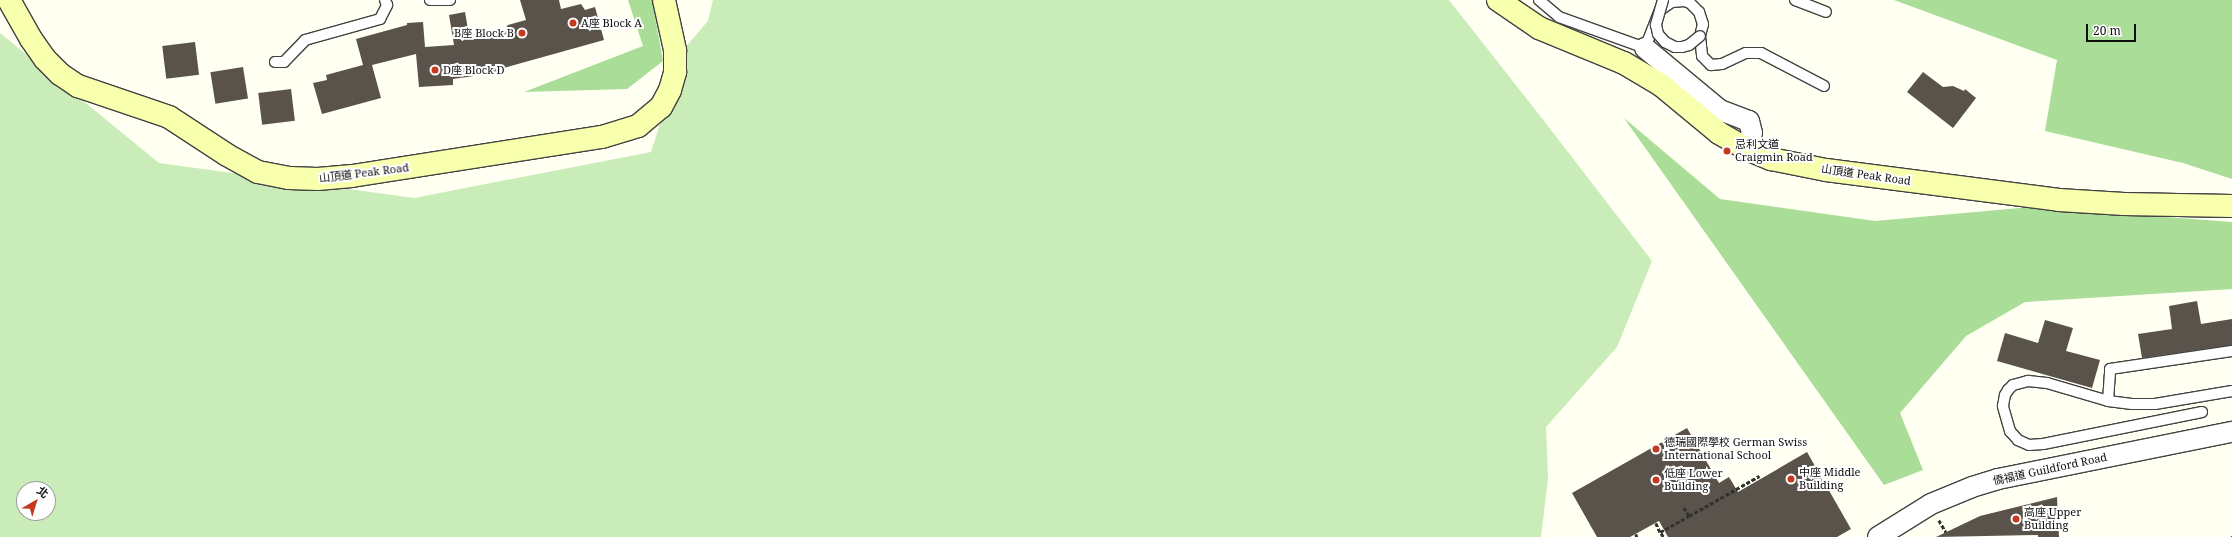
<!DOCTYPE html>
<meta charset="utf-8">
<style>
body{margin:0}
#map{position:relative;width:2232px;height:537px;overflow:hidden;background:#fffff2;font-family:"Noto Serif","Noto Sans TC",serif}
div>[style]{position:absolute}
.green>*{inset:0;background:#c9ecb9}
.forest>*{inset:0;background:#a9dd98}
.building>*{inset:0;background:#59534b;transform-origin:0 0}
.path>*{height:2.5px;margin-top:-1.25px;transform-origin:0;background:repeating-linear-gradient(90deg,#313131 0 4px,transparent 0 6px)}
.roads{filter:drop-shadow(1px 0 #424242) drop-shadow(-1px 0 #424242) drop-shadow(0 1px #424242) drop-shadow(0 -1px #424242)}
.service>*{height:10px;margin:-5px;padding:0 5px;transform-origin:5px;border-radius:5px;background:#fff}
.minor>*{height:20px;margin:-10px;padding:0 10px;transform-origin:10px;border-radius:10px;background:#fff}
.secondary>*{height:22px;margin:-11px;padding:0 11px;transform-origin:11px;border-radius:11px;background:#f8ffad}
.bridges{filter:drop-shadow(1px 0 #424242) drop-shadow(-1px 0 #424242) drop-shadow(0 1px #424242) drop-shadow(0 -1px #424242)}
.service-bridge>*{height:10px;margin:-5px;padding:0 5px;transform-origin:5px;border-radius:5px;background:#fff}
.dots>*{width:11px;height:11px;translate:-50% -50%;box-sizing:border-box;border:2px solid #fff;border-radius:50%}
span{translate:-50% -50%;white-space:nowrap;text-align:center;line-height:1.15;-webkit-text-stroke:4px #fff;paint-order:stroke}
.poi-label{font-size:11px;color:#0f0f0f}
.left{translate:0 -50%;text-align:left}
.right{translate:-100% -50%;text-align:right}
.street-label{font-size:11px;color:#0f0f0f}
.north{position:absolute;left:16px;top:481px;width:40px;height:40px;box-sizing:border-box;background:#fff;border:1px solid #9f9f9f;border-radius:50%;rotate:38deg;font-size:11px;font-weight:700;line-height:16px;text-align:center;color:#0f0f0f}
.north::after{content:'';display:block;margin:auto;width:14px;height:18px;background:#c63921;clip-path:polygon(50% 0,100% 100%,50% 72%,0 100%)}
.scale{position:absolute;left:2086px;top:24px;width:50px;height:18px;box-sizing:border-box;border:2px solid #0f0f0f;border-top:0;padding-left:5px;font-size:12px;line-height:14px;white-space:nowrap;color:#0f0f0f;-webkit-text-stroke:3px #fff;paint-order:stroke}
</style>
<div id="map">
<div class="green">
<div style="clip-path:polygon(evenodd,713px 0,1449px 0,1541px 117px,1652px 261px,1617px 347px,1546px 427px,1548px 478px,1541px 537px,0 537px,0 33px,159px 163px,414px 198px,651px 152px,684px 49px,708px 21px,713px 0,24px 489px,48px 489px,48px 513px,24px 513px,24px 489px)"></div>
</div>
<div class="forest">
<div style="clip-path:polygon(628px 0,652px 0,663px 61px,627px 89px,524px 92px,643px 46px)"></div>
<div style="clip-path:polygon(1894px 0,2232px 0,2232px 179px,2183px 163px,2045px 131px,2057px 60px)"></div>
<div style="clip-path:polygon(1624px 118px,1720px 199px,1875px 221px,2031px 207px,2232px 222px,2232px 289px,2025px 302px,1966px 336px,1900px 413px,1923px 470px,1884px 485px)"></div>
</div>
<div class="building">
<div style="clip-path:polygon(520px 0,559px 0,561px 9px,581px 4px,585px 10px,595px 7px,604px 40px,500px 69px,501px 72px,453px 79px,453px 85px,419px 87px,416px 54px,372px 65px,381px 98px,322px 114px,313px 83px,327px 80px,326px 75px,363px 65px,356px 39px,407px 25px,407px 23px,423px 22px,425px 47px,454px 45px,449px 15px,465px 12px,469px 35px,488px 33px,498px 38px,508px 25px,526px 20px)"></div>
<div style="left:195px;top:42px;width:33px;height:33px;rotate:83deg"></div>
<div style="left:243px;top:67px;width:32px;height:33px;rotate:81deg"></div>
<div style="clip-path:polygon(1923px 72px,1943px 87px,1953px 86px,1964px 91px,1965px 89px,1976px 98px,1953px 128px,1907px 92px)"></div>
<div style="left:291px;top:89px;width:32px;height:33px;rotate:83deg"></div>
<div style="clip-path:polygon(2197px 301px,2201px 324px,2232px 319px,2232px 345px,2142px 358px,2138px 334px,2172px 329px,2169px 306px)"></div>
<div style="clip-path:polygon(2045px 320px,2073px 328px,2066px 351px,2100px 360px,2092px 388px,1997px 361px,2005px 333px,2038px 343px)"></div>
<div style="clip-path:polygon(1687px 428px,1719px 483px,1729px 477px,1738px 492px,1807px 452px,1851px 529px,1837px 537px,1668px 537px,1659px 521px,1630px 537px,1597px 537px,1572px 493px)"></div>
<div style="clip-path:polygon(2057px 497px,2059px 537px,2038px 537px,2038px 535px,1936px 537px,1980px 516px)"></div>
</div>
<div class="path">
<div style="left:1689px;top:516px;width:81px;rotate:-29.7deg"></div>
<div style="left:1939px;top:520px;width:14px;rotate:60deg"></div>
<div style="left:1656px;top:523px;width:10px;rotate:66deg"></div>
<div style="left:1636px;top:534px;width:3px;rotate:72deg"></div>
<div style="left:1663px;top:537px;width:6px;rotate:-121deg"></div>
<div style="left:1660px;top:532px;width:33px;rotate:-29deg"></div>
<div style="left:1689px;top:516px;width:11px;rotate:-124deg"></div>
<div style="left:2232px;top:537px;width:1px;rotate:-90deg"></div>
</div>
<div class="roads">
<div class="service">
<div style="left:430px;top:0;width:20px"></div>
<div style="left:1539px;top:0;width:26px;rotate:40deg"></div>
<div style="left:1559px;top:17px;width:91px;rotate:19.8deg"></div>
<div style="left:1645px;top:48px;width:41px;rotate:-68.5deg"></div>
<div style="left:1660px;top:10px;width:14px;rotate:-34deg"></div>
<div style="left:1672px;top:2px;width:12px;rotate:-5deg"></div>
<div style="left:1684px;top:1px;width:6px;rotate:18deg"></div>
<div style="left:1690px;top:3px;width:13px;rotate:45deg"></div>
<div style="left:1699px;top:12px;width:13px;rotate:72deg"></div>
<div style="left:1703px;top:24px;width:12px;rotate:104deg"></div>
<div style="left:1700px;top:36px;width:20px;rotate:84deg"></div>
<div style="left:1702px;top:56px;width:13px;rotate:45deg"></div>
<div style="left:1711px;top:65px;width:11px;rotate:-5deg"></div>
<div style="left:1722px;top:64px;width:26px;rotate:-25deg"></div>
<div style="left:1746px;top:53px;width:15px"></div>
<div style="left:1761px;top:53px;width:71px;rotate:27.6deg"></div>
<div style="left:1795px;top:0;width:33px;rotate:21deg"></div>
<div style="left:275px;top:62px;width:9px"></div>
<div style="left:284px;top:62px;width:30px;rotate:-46deg"></div>
<div style="left:305px;top:40px;width:78px;rotate:-15.6deg"></div>
<div style="left:380px;top:19px;width:16px;rotate:-63deg"></div>
<div style="left:387px;top:5px;width:5px;rotate:-112deg"></div>
<div style="left:2108px;top:401px;width:32px;rotate:-86deg"></div>
<div style="left:2110px;top:369px;width:123px;rotate:-8.4deg"></div>
<div style="left:2202px;top:412px;width:162px;rotate:168.6deg"></div>
<div style="left:2043px;top:444px;width:14px;rotate:176deg"></div>
<div style="left:2029px;top:445px;width:12px;rotate:-156deg"></div>
<div style="left:2018px;top:440px;width:12px;rotate:-132deg"></div>
<div style="left:2010px;top:431px;width:26px;rotate:-106deg"></div>
<div style="left:2003px;top:406px;width:11px;rotate:-80deg"></div>
<div style="left:2005px;top:395px;width:6px;rotate:-59deg"></div>
<div style="left:2008px;top:390px;width:7px;rotate:-45deg"></div>
<div style="left:2013px;top:385px;width:16px;rotate:-15deg"></div>
<div style="left:2028px;top:381px;width:19px;rotate:6deg"></div>
<div style="left:2047px;top:383px;width:64px;rotate:16.4deg"></div>
<div style="left:2108px;top:401px;width:24px;rotate:7deg"></div>
<div style="left:2132px;top:404px;width:23px"></div>
<div style="left:2155px;top:404px;width:78px;rotate:-9.6deg"></div>
</div>
<div class="minor">
<div style="left:1645px;top:48px;width:97px;rotate:39.6deg"></div>
<div style="left:1720px;top:110px;width:31px;rotate:21deg"></div>
<div style="left:1749px;top:121px;width:12px;rotate:76deg"></div>
<div style="left:1752px;top:133px;width:17px;rotate:107deg"></div>
<div style="left:1878px;top:537px;width:62px;rotate:-31.9deg"></div>
<div style="left:1931px;top:504px;width:44px;rotate:-22.5deg"></div>
<div style="left:1972px;top:487px;width:27px;rotate:-17deg"></div>
<div style="left:1998px;top:479px;width:239px;rotate:-11.4deg"></div>
</div>
<div class="secondary">
<div style="left:9px;top:0;width:45px;rotate:60.6deg"></div>
<div style="left:31px;top:39px;width:24px;rotate:55deg"></div>
<div style="left:45px;top:59px;width:21px;rotate:45deg"></div>
<div style="left:60px;top:74px;width:22px;rotate:34deg"></div>
<div style="left:78px;top:86px;width:96px;rotate:18.8deg"></div>
<div style="left:169px;top:117px;width:69px;rotate:33.2deg"></div>
<div style="left:227px;top:155px;width:35px;rotate:29deg"></div>
<div style="left:258px;top:172px;width:32px;rotate:11deg"></div>
<div style="left:289px;top:178px;width:29px;rotate:2deg"></div>
<div style="left:318px;top:179px;width:34px;rotate:-5deg"></div>
<div style="left:352px;top:176px;width:253px;rotate:-8.9deg"></div>
<div style="left:602px;top:137px;width:38px;rotate:-17deg"></div>
<div style="left:638px;top:126px;width:30px;rotate:-40deg"></div>
<div style="left:661px;top:107px;width:19px;rotate:-62deg"></div>
<div style="left:670px;top:90px;width:19px;rotate:-74deg"></div>
<div style="left:675px;top:72px;width:22px;rotate:-90deg"></div>
<div style="left:675px;top:50px;width:51px;rotate:-102.4deg"></div>
<div style="left:1498px;top:0;width:50px;rotate:34.3deg"></div>
<div style="left:1539px;top:28px;width:92px;rotate:22.4deg"></div>
<div style="left:1624px;top:63px;width:43px;rotate:30.7deg"></div>
<div style="left:1661px;top:85px;width:75px;rotate:39.6deg"></div>
<div style="left:1719px;top:133px;width:32px;rotate:30deg"></div>
<div style="left:1747px;top:149px;width:26px;rotate:23deg"></div>
<div style="left:1771px;top:159px;width:56px;rotate:11.3deg"></div>
<div style="left:1826px;top:170px;width:235px;rotate:7.3deg"></div>
<div style="left:2059px;top:200px;width:65px;rotate:3.5deg"></div>
<div style="left:2124px;top:204px;width:108px;rotate:1.1deg"></div>
</div>
</div>
<div class="bridges">
<div class="service-bridge">
<div style="left:1663px;top:0;width:26px;rotate:106deg"></div>
<div style="left:1656px;top:25px;width:9px;rotate:77deg"></div>
<div style="left:1658px;top:34px;width:11px;rotate:49deg"></div>
<div style="left:1665px;top:42px;width:11px;rotate:27deg"></div>
<div style="left:1675px;top:47px;width:7px"></div>
<div style="left:1682px;top:47px;width:7px;rotate:-16deg"></div>
<div style="left:1689px;top:45px;width:14px;rotate:-39deg"></div>
</div>
</div>
<div class="dots">
<div style="left:573px;top:23px;background:#c63921"></div>
<div style="left:522px;top:33px;background:#c63921"></div>
<div style="left:435px;top:70px;background:#c63921"></div>
<div style="left:1727px;top:151px;background:#c63921"></div>
<div style="left:1656px;top:449px;background:#c63921"></div>
<div style="left:1791px;top:479px;background:#c63921"></div>
<div style="left:1656px;top:480px;background:#c63921"></div>
<div style="left:2016px;top:519px;background:#c63921"></div>
</div>
<div class="poi-label">
<span class="left" style="left:581px;top:23px">A座 Block A</span>
<span class="right" style="left:514px;top:33px">B座 Block B</span>
<span class="left" style="left:443px;top:70px">D座 Block D</span>
<span class="left" style="left:1735px;top:151px">忌利文道<br>Craigmin Road</span>
<span class="left" style="left:1664px;top:449px">德瑞國際學校 German Swiss<br>International School</span>
<span class="left" style="left:1799px;top:479px">中座 Middle<br>Building</span>
<span class="left" style="left:1664px;top:480px">低座 Lower<br>Building</span>
<span class="left" style="left:2024px;top:519px">高座 Upper<br>Building</span>
</div>
<div class="street-label">
<span style="left:364px;top:173px;rotate:-7deg">山頂道 Peak Road</span>
<span style="left:1866px;top:175px;rotate:8deg">山頂道 Peak Road</span>
<span style="left:2050px;top:469px;rotate:-12deg">僑福道 Guildford Road</span>
</div>
<div class="north">北</div>
<div class="scale">20 m</div>
</div>
